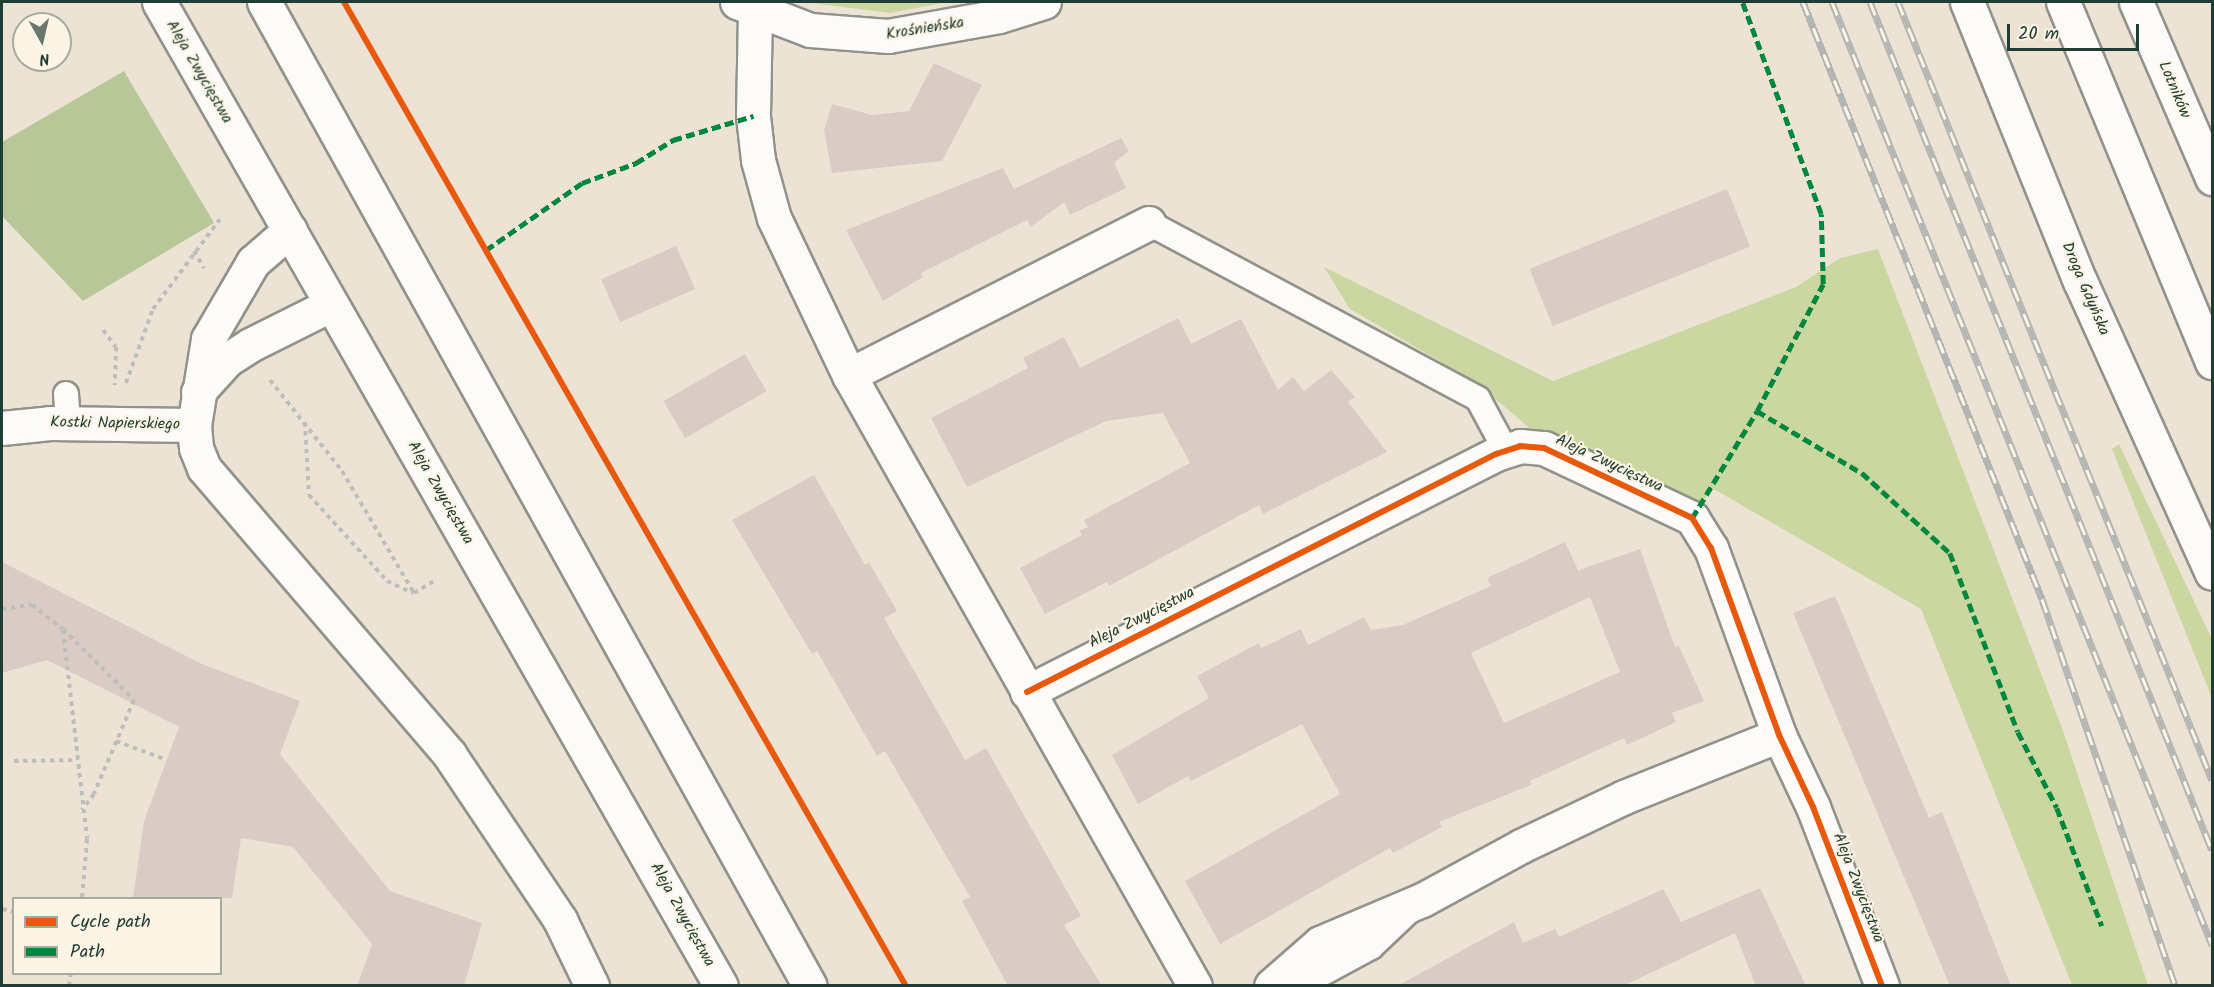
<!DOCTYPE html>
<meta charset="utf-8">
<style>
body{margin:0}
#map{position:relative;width:2214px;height:987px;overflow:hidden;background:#ede3d5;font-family:Kalam,sans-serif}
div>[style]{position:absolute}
.green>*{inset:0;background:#cbd7a0}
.forest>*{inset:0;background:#b8c798}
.building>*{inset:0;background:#daccc5;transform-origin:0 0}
.path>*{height:4px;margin-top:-2px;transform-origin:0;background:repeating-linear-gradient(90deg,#bdbebc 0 4.5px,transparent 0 9px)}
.roads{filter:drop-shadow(2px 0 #919289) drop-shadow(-2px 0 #919289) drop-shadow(0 2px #919289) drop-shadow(0 -2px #919289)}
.service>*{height:24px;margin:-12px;padding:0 12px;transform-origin:12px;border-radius:12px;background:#fcfbf9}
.minor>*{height:33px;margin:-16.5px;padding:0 16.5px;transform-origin:16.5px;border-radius:16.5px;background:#fcfbf9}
.secondary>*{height:33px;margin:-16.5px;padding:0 16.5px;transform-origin:16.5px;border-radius:16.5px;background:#fcfbf9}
.primary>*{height:33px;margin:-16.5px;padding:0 16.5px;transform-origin:16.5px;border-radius:16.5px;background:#fcfbf9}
.rail>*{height:7px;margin-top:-3.5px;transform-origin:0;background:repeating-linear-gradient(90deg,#fcf5e5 0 14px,#b3b5b2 0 28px);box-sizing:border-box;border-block:2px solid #b3b5b2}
.quiet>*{height:4.5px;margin-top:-2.25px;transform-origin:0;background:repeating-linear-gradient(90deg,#00873e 0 9px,transparent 0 13.5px)}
.cycleway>*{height:6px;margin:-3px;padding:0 3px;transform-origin:3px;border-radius:3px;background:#e8590c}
span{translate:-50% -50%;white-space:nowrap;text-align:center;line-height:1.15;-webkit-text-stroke:4.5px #fcf5e5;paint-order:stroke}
.street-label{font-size:16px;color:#1f3d34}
.frame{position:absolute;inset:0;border:3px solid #1f3d34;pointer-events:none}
.legend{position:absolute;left:12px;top:897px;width:210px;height:78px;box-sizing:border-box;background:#fcf5e5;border:2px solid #a4ab9e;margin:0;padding:8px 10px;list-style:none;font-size:18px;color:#1f3d34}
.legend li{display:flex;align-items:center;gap:12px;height:30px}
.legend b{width:30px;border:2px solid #a4ab9e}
.north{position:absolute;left:12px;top:12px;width:60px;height:60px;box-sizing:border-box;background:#fcf5e5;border:2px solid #a4ab9e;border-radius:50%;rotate:172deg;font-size:16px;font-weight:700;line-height:24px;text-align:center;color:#1f3d34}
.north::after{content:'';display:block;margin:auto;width:21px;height:27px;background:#67776c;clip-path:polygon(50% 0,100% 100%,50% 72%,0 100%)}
.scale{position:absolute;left:2007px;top:24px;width:132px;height:27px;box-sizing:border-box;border:3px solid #1f3d34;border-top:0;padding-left:8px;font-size:18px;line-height:21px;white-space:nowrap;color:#1f3d34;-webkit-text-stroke:4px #fcf5e5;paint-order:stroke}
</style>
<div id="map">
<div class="green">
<div style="clip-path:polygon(804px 2px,948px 2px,890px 13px)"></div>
<div style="clip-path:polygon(1878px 249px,2062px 728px,2148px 985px,2072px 985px,1921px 609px,1712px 488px,1697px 511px,1533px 431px,1474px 381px,1350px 309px,1324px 267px,1553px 381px,1796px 287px,1840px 258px)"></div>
<div style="clip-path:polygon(2119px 444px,2212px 639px,2212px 698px,2112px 449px)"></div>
</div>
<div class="forest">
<div style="clip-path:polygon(124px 71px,214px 223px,83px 301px,2px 216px,2px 142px)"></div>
</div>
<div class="building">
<div style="clip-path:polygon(934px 63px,982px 85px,942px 161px,832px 173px,824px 130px,832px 104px,872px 115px,909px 111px)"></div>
<div style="clip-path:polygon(1121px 138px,1129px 151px,1114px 163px,1126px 188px,1070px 215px,1064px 202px,1031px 227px,1027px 220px,921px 273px,923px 277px,883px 301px,846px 230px,1003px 168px,1014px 189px)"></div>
<div style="left:1727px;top:189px;width:62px;height:213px;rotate:68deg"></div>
<div style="left:676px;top:246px;width:47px;height:82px;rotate:66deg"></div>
<div style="clip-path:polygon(1178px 318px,1191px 344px,1241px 319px,1278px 390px,1293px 377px,1304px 391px,1331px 370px,1355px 397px,1348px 402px,1387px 452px,1263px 514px,1259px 505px,1109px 586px,1107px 582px,1045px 614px,1020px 568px,1082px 535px,1079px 531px,1088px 527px,1084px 520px,1190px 463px,1163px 413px,1106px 421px,967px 487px,931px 418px,1028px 368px,1023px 358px,1064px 337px,1080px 368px)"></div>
<div style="left:745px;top:354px;width:43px;height:94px;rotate:60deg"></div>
<div style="clip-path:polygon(814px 475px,865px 565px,869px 562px,897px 611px,884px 618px,965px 760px,986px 748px,1081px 916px,1064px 925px,1102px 986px,1008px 986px,962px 901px,970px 897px,885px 751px,877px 756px,817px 651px,812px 654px,732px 520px)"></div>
<div style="clip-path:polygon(evenodd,1565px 542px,1580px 574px,1579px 570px,1640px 549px,1675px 647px,1679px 646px,1704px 701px,1672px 713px,1676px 722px,1627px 745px,1624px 738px,1530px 781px,1531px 785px,1439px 822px,1442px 827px,1393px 853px,1390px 848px,1220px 944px,1185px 881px,1340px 794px,1302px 724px,1191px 781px,1188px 776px,1138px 804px,1112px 755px,1209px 698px,1197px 676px,1259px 643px,1261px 648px,1301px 629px,1308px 645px,1364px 617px,1371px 630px,1403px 625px,1491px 586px,1487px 578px,1565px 542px,1590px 597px,1620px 672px,1504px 723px,1471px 653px,1590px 597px)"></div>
<div style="clip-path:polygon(2px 562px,202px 664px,300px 701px,280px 754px,390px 891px,482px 923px,464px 986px,357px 986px,372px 944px,293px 847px,241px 838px,232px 898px,133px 898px,144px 821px,179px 727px,47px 660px,2px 673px)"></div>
<div style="clip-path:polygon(1835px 596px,1929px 818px,1942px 812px,2011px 986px,1950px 986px,1793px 613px)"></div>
<div style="clip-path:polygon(1760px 888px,1806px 986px,1756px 986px,1735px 933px,1623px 986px,1397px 986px,1514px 922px,1523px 943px,1555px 929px,1559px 937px,1663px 889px,1681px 922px)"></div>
</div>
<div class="path">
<div style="left:194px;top:251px;width:20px;rotate:60deg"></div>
<div style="left:103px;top:330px;width:21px;rotate:53deg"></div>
<div style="left:116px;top:347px;width:38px;rotate:92deg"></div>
<div style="left:270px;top:380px;width:116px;rotate:51.6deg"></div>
<div style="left:342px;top:471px;width:142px;rotate:59.5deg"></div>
<div style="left:414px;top:593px;width:23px;rotate:-31deg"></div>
<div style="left:126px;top:383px;width:79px;rotate:-70deg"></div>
<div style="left:153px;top:309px;width:112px;rotate:-53.3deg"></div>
<div style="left:305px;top:422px;width:73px;rotate:86.9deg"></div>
<div style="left:309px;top:495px;width:116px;rotate:47.8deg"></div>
<div style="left:387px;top:581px;width:29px;rotate:25deg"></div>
<div style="left:2px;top:609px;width:30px;rotate:-8deg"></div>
<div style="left:32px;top:605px;width:39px;rotate:38deg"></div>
<div style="left:63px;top:629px;width:100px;rotate:45deg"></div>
<div style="left:134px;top:700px;width:102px;rotate:113.1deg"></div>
<div style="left:94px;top:794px;width:20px;rotate:127deg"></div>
<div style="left:63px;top:630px;width:210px;rotate:83.4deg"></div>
<div style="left:87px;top:839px;width:59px;rotate:94.8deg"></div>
<div style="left:116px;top:741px;width:54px;rotate:20.4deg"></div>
<div style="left:14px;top:761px;width:61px;rotate:-0.9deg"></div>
<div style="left:2px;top:909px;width:12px;rotate:14deg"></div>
<div style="left:69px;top:986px;width:12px;rotate:-81deg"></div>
</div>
<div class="roads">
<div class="service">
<div style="left:1149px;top:223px;width:373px;rotate:28.1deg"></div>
<div style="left:1478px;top:399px;width:59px;rotate:61.7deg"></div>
<div style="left:66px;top:394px;width:29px;rotate:86deg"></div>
<div style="left:1299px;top:986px;width:82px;rotate:-28.4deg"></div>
<div style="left:1371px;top:947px;width:52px;rotate:-43.5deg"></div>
</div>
<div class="minor">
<div style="left:737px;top:2px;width:78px;rotate:21deg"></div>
<div style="left:810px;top:30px;width:78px;rotate:4.4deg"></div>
<div style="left:888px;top:36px;width:113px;rotate:-10.2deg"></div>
<div style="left:999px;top:16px;width:47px;rotate:-17.3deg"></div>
<div style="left:2136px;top:2px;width:192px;rotate:66.6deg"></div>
<div style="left:755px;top:11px;width:105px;rotate:91.1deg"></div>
<div style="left:753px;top:116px;width:44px;rotate:83.5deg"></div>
<div style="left:758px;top:160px;width:60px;rotate:74.6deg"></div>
<div style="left:774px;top:218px;width:174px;rotate:64.5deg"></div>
<div style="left:849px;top:375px;width:702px;rotate:60.48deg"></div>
<div style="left:290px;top:230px;width:49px;rotate:139.1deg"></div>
<div style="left:253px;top:262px;width:89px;rotate:120.3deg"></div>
<div style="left:208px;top:339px;width:87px;rotate:99.2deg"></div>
<div style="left:194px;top:425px;width:23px;rotate:85deg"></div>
<div style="left:196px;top:448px;width:22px;rotate:68deg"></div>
<div style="left:204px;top:468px;width:377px;rotate:49.4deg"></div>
<div style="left:449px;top:754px;width:200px;rotate:56.2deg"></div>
<div style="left:560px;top:920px;width:73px;rotate:64.1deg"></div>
<div style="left:849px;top:375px;width:336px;rotate:-26.9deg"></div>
<div style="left:198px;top:392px;width:43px;rotate:-47.8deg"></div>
<div style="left:227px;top:360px;width:27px;rotate:-33deg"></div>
<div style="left:250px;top:345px;width:89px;rotate:-26.6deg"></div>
<div style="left:2px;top:428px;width:48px;rotate:-5.9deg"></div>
<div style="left:50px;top:423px;width:144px;rotate:0.8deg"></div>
<div style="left:1027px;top:692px;width:526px;rotate:-26.91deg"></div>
<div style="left:1496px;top:454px;width:25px;rotate:-18deg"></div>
<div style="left:1520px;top:446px;width:24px;rotate:5deg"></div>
<div style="left:1544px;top:448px;width:164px;rotate:25.3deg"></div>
<div style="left:1692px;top:518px;width:36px;rotate:58deg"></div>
<div style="left:1711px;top:548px;width:199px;rotate:70deg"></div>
<div style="left:1779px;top:735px;width:80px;rotate:64.7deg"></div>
<div style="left:1813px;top:807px;width:192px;rotate:68.9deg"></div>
<div style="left:1271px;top:986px;width:65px;rotate:-41.3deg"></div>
<div style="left:1320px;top:943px;width:111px;rotate:-22.9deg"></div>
<div style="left:1422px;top:900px;width:113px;rotate:-28.6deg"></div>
<div style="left:1521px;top:846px;width:114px;rotate:-25.4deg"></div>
<div style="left:1624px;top:797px;width:167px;rotate:-21.8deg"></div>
</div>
<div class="secondary">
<div style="left:159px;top:2px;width:1133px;rotate:60.27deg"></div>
<div style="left:264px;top:2px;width:1125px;rotate:60.98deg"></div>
</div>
<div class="primary">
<div style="left:1967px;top:2px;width:301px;rotate:68deg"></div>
<div style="left:2080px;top:281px;width:320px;rotate:65.7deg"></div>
<div style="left:2063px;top:2px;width:390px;rotate:67.5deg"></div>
</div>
</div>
<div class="rail">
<div style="left:1803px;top:2px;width:643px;rotate:68.18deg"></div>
<div style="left:2042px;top:599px;width:409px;rotate:71deg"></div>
<div style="left:1832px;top:2px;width:1017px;rotate:68.05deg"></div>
<div style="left:1870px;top:2px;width:914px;rotate:68.04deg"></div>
<div style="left:1898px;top:2px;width:839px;rotate:68.02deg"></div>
</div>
<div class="quiet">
<div style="left:486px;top:250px;width:117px;rotate:-34.9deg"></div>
<div style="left:582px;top:183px;width:58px;rotate:-20.3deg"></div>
<div style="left:636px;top:163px;width:44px;rotate:-31.9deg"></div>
<div style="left:673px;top:140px;width:84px;rotate:-16.7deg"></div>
<div style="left:1757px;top:411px;width:122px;rotate:30.6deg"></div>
<div style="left:1862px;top:473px;width:119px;rotate:42.3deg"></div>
<div style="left:1950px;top:553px;width:191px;rotate:69.2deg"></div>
<div style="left:2018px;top:732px;width:85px;rotate:62.8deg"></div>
<div style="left:2057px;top:808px;width:126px;rotate:69.1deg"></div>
<div style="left:1692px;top:518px;width:125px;rotate:-58.7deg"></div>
<div style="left:1757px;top:411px;width:143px;rotate:-62.5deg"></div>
<div style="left:1823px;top:284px;width:70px;rotate:-91.6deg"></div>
<div style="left:1821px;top:214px;width:226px;rotate:-110.4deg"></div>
</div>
<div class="cycleway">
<div style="left:344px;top:2px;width:1133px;rotate:60.27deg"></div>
<div style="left:1027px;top:692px;width:526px;rotate:-26.91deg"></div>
<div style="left:1496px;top:454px;width:25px;rotate:-18deg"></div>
<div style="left:1520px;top:446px;width:24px;rotate:5deg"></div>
<div style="left:1544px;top:448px;width:164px;rotate:25.3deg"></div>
<div style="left:1692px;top:518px;width:36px;rotate:58deg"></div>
<div style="left:1711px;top:548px;width:199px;rotate:70deg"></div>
<div style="left:1779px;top:735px;width:80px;rotate:64.7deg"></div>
<div style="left:1813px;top:807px;width:192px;rotate:68.9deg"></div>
</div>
<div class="street-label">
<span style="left:925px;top:29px;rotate:-9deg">Krośnieńska</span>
<span style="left:199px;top:72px;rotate:60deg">Aleja Zwycięstwa</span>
<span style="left:2174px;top:90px;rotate:67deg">Lotników</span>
<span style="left:2085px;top:289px;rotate:67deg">Droga Gdyńska</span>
<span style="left:115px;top:424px;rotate:1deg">Kostki Napierskiego</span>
<span style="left:1609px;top:464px;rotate:25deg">Aleja Zwycięstwa</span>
<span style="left:440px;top:493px;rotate:60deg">Aleja Zwycięstwa</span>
<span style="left:1142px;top:618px;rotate:-27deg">Aleja Zwycięstwa</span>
<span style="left:1858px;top:888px;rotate:69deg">Aleja Zwycięstwa</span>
<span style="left:682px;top:915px;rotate:61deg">Aleja Zwycięstwa</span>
</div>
<div class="frame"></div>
<ul class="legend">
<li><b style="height:8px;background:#e8590c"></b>Cycle path</li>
<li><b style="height:8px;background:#00873e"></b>Path</li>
</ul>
<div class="north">N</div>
<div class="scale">20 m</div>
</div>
